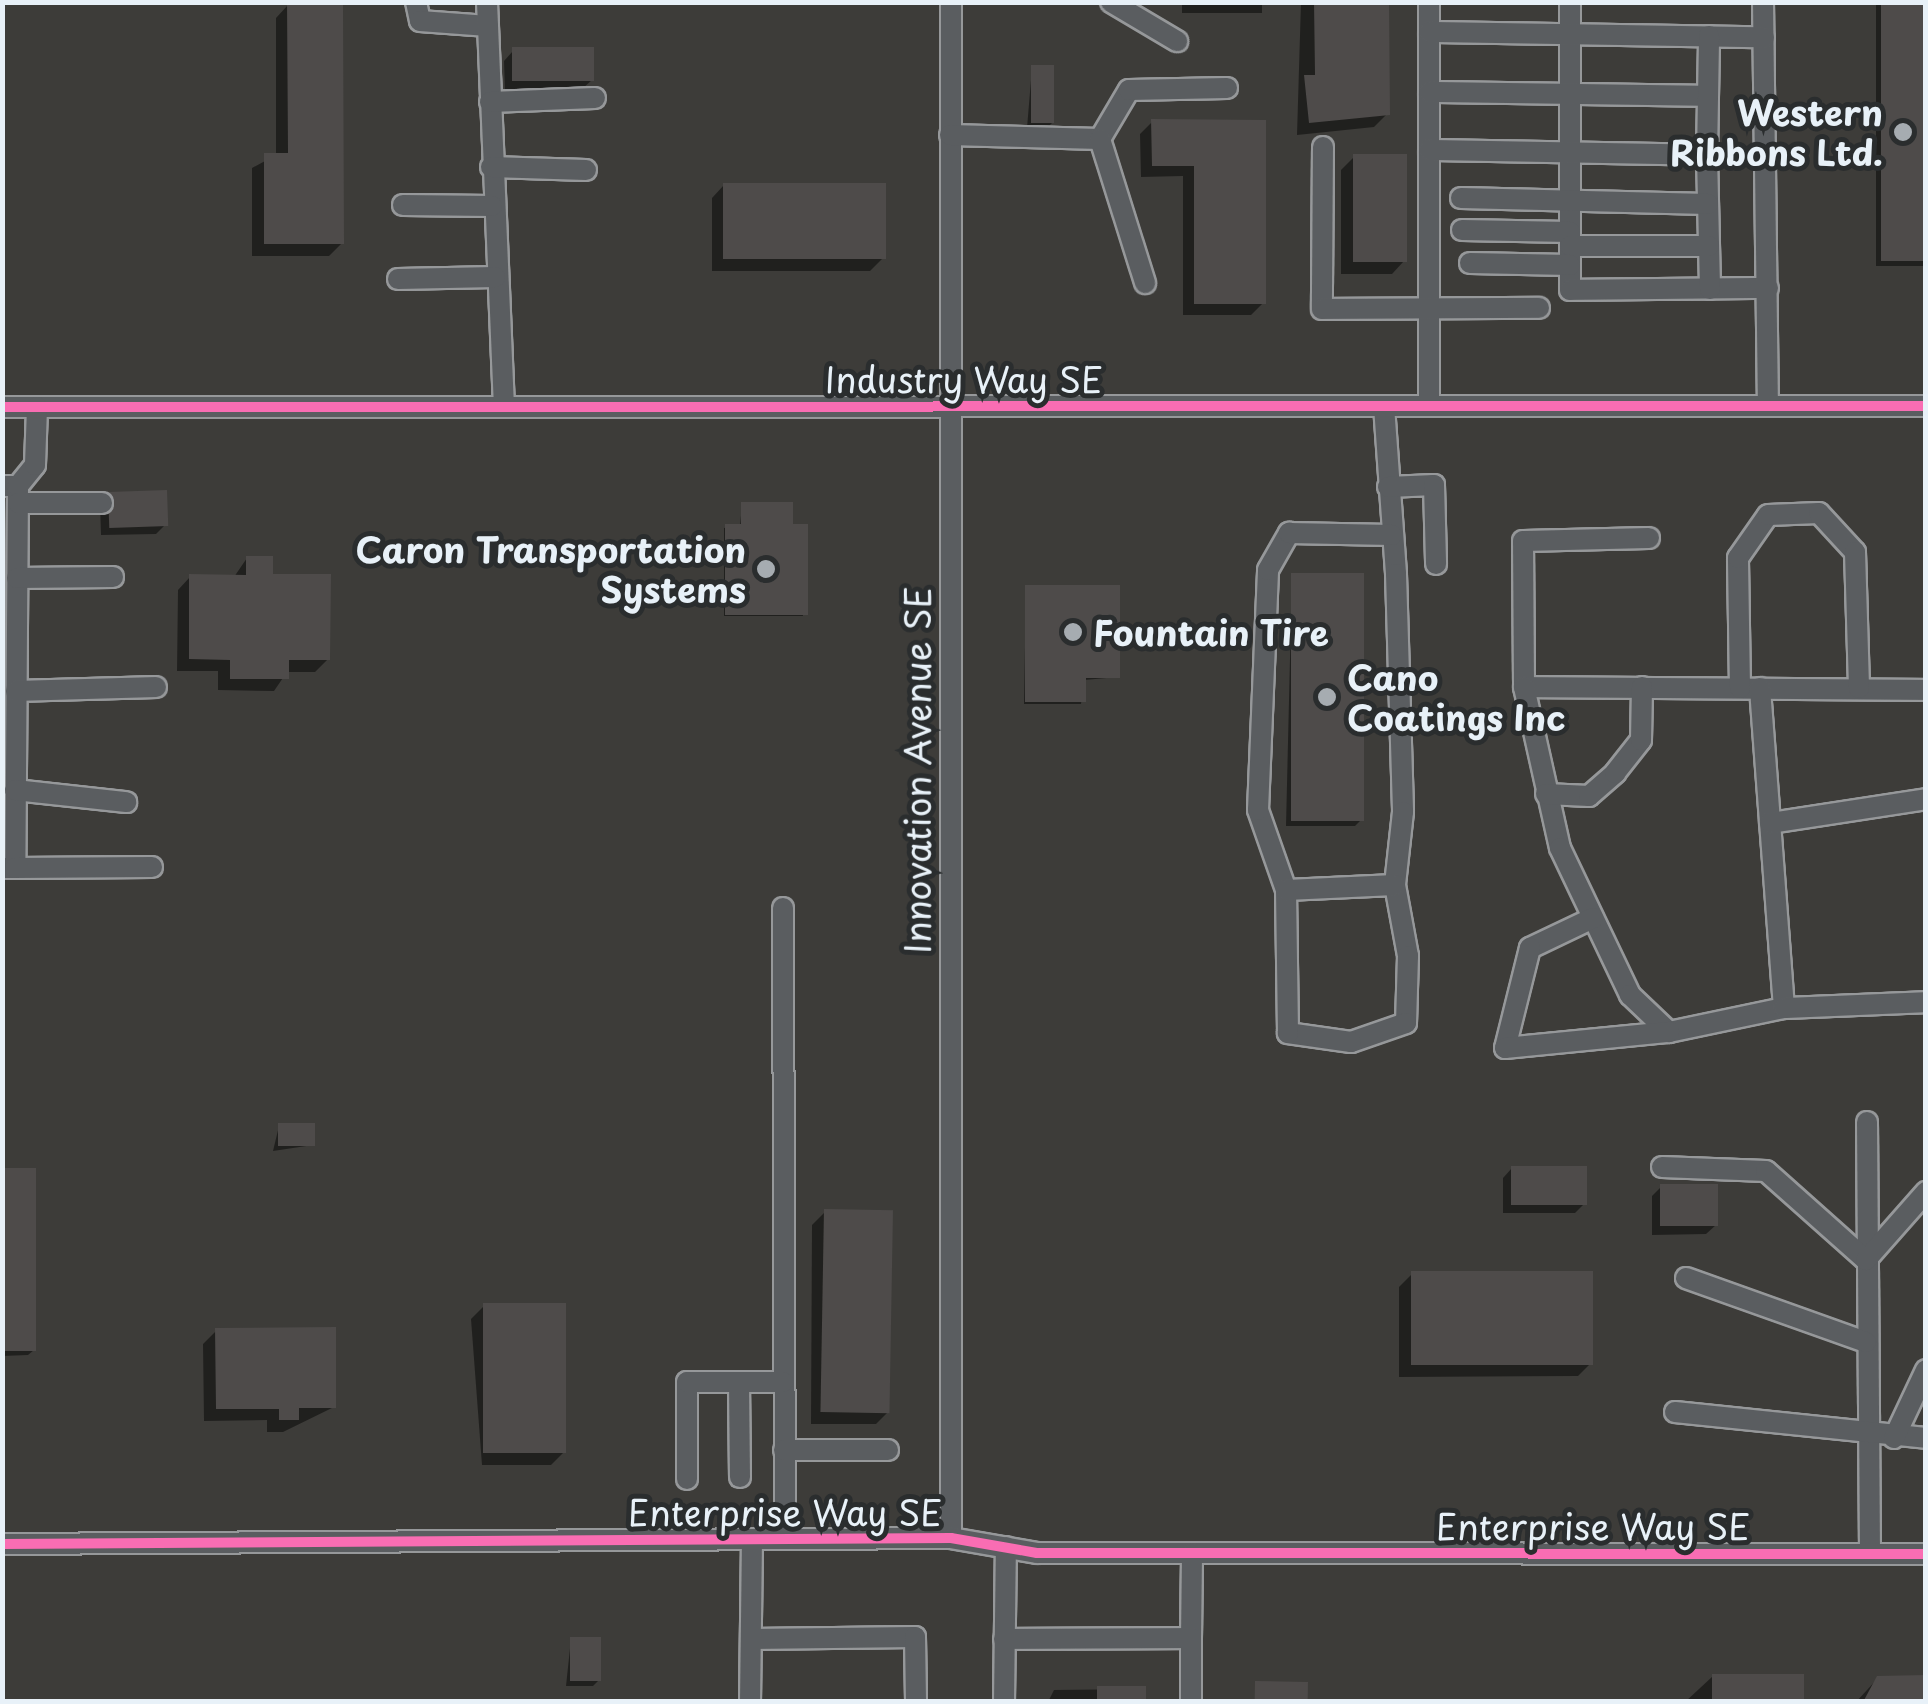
<!DOCTYPE html>
<style>
body{margin:0}
#map{position:relative;width:1928px;height:1704px;overflow:hidden;background:#2b2c2d;font-family:"Playpen Sans",sans-serif}
div>[style]{position:absolute}
.built>*{inset:0;background:#3d3c39;transform-origin:0 0}
.shadow>*{inset:0;background:#0007;transform-origin:0 0}
.building>*{inset:0;background:#4e4b4a;transform-origin:0 0}
.roads{filter:drop-shadow(2px 0 #96989a) drop-shadow(-2px 0 #96989a) drop-shadow(0 2px #96989a) drop-shadow(0 -2px #96989a)}
.minor>*{height:20px;margin:-10px;padding:0 10px;transform-origin:10px;border-radius:10px;background:#5a5d60}
.cycleway>*{height:10px;margin:-5px;padding:0 5px;transform-origin:5px;border-radius:5px;background:#f96db3}
.dots>*{width:28px;height:28px;translate:-50% -50%;box-sizing:border-box;border:5px solid #2a2d2e;border-radius:50%}
span{translate:-50% -50%;white-space:nowrap;text-align:center;line-height:1.15;-webkit-text-stroke:10px #2a2d2e;paint-order:stroke}
.poi-label{font-size:35px;color:#e8f1f8;font-weight:700}
.right{translate:-100% -50%;text-align:right}
.left{translate:0 -50%;text-align:left}
.street-label{font-size:35px;color:#e8f1f8}
.frame{position:absolute;inset:0;border:5px solid #e8f1f8;pointer-events:none}
</style>
<div id="map">
<div class="built">
<div style="left:3px;top:3px;width:1922px;height:1698px"></div>
</div>
<div class="shadow">
<div style="left:1182px;top:2px;width:80px;height:11px"></div>
<div style="clip-path:polygon(1301px 2px,1387px 2px,1387px 114px,1374px 127px,1297px 135px)"></div>
<div style="left:1876px;top:2px;width:50px;height:264px"></div>
<div style="clip-path:polygon(288px 5px,342px 243px,329px 256px,252px 256px,252px 168px,276px 155px,276px 18px)"></div>
<div style="clip-path:polygon(513px 51px,592px 80px,582px 89px,505px 90px,504px 61px)"></div>
<div style="clip-path:polygon(1032px 68px,1052px 123px,1046px 129px,1027px 128px)"></div>
<div style="clip-path:polygon(1152px 122px,1263px 122px,1263px 303px,1251px 315px,1183px 315px,1183px 176px,1141px 177px,1140px 134px)"></div>
<div style="clip-path:polygon(1354px 157px,1404px 261px,1392px 274px,1341px 274px,1341px 170px)"></div>
<div style="clip-path:polygon(724px 185px,883px 258px,870px 271px,712px 271px,712px 198px)"></div>
<div style="clip-path:polygon(110px 494px,165px 525px,156px 534px,101px 535px,100px 503px)"></div>
<div style="clip-path:polygon(742px 505px,790px 527px,803px 616px,724px 616px,724px 528px,740px 526px)"></div>
<div style="clip-path:polygon(247px 558px,270px 576px,328px 659px,315px 672px,287px 672px,274px 691px,218px 690px,218px 671px,177px 671px,178px 590px,190px 577px,234px 577px)"></div>
<div style="clip-path:polygon(1292px 575px,1361px 820px,1355px 826px,1286px 826px)"></div>
<div style="clip-path:polygon(1026px 588px,1118px 677px,1084px 680px,1081px 704px,1024px 704px)"></div>
<div style="clip-path:polygon(279px 1126px,313px 1145px,273px 1151px)"></div>
<div style="clip-path:polygon(1512px 1168px,1584px 1204px,1575px 1213px,1503px 1213px,1503px 1178px)"></div>
<div style="clip-path:polygon(2px 1172px,34px 1350px,28px 1355px,2px 1356px)"></div>
<div style="clip-path:polygon(1661px 1187px,1716px 1225px,1706px 1234px,1652px 1235px,1652px 1196px)"></div>
<div style="clip-path:polygon(825px 1212px,889px 1411px,876px 1424px,811px 1424px,812px 1225px)"></div>
<div style="clip-path:polygon(1412px 1274px,1591px 1363px,1578px 1376px,1399px 1377px,1399px 1287px)"></div>
<div style="clip-path:polygon(484px 1306px,564px 1452px,551px 1465px,482px 1465px,471px 1319px)"></div>
<div style="clip-path:polygon(216px 1331px,334px 1407px,283px 1432px,267px 1432px,267px 1420px,204px 1421px,203px 1344px)"></div>
<div style="clip-path:polygon(571px 1639px,599px 1680px,593px 1686px,566px 1686px)"></div>
<div style="clip-path:polygon(1713px 1676px,1801px 1702px,1685px 1702px)"></div>
<div style="clip-path:polygon(1878px 1678px,1926px 1702px,1856px 1702px)"></div>
<div style="clip-path:polygon(1143px 1689px,1143px 1702px,1048px 1702px,1054px 1690px)"></div>
</div>
<div class="building">
<div style="clip-path:polygon(287px 2px,343px 2px,344px 244px,264px 244px,264px 153px,288px 153px)"></div>
<div style="clip-path:polygon(1314px 2px,1389px 2px,1390px 115px,1309px 123px,1304px 75px,1315px 75px)"></div>
<div style="left:1881px;top:2px;width:45px;height:259px"></div>
<div style="left:594px;top:47px;width:34px;height:82px;rotate:90deg"></div>
<div style="left:1031px;top:65px;width:23px;height:58px"></div>
<div style="clip-path:polygon(1151px 119px,1266px 120px,1266px 304px,1194px 304px,1194px 166px,1152px 166px)"></div>
<div style="left:1353px;top:154px;width:54px;height:108px"></div>
<div style="left:723px;top:183px;width:163px;height:76px"></div>
<div style="left:167px;top:490px;width:36px;height:59px;rotate:88deg"></div>
<div style="clip-path:polygon(741px 502px,793px 502px,793px 524px,808px 524px,808px 615px,725px 615px,725px 524px,741px 524px)"></div>
<div style="clip-path:polygon(246px 556px,273px 556px,273px 574px,331px 574px,330px 660px,289px 660px,289px 679px,230px 679px,230px 660px,189px 659px,189px 574px,246px 575px)"></div>
<div style="left:1291px;top:573px;width:73px;height:248px"></div>
<div style="clip-path:polygon(1025px 585px,1120px 585px,1120px 678px,1086px 678px,1086px 702px,1025px 702px)"></div>
<div style="left:278px;top:1123px;width:37px;height:23px"></div>
<div style="left:1511px;top:1166px;width:76px;height:39px"></div>
<div style="left:36px;top:1168px;width:183px;height:34px;rotate:90deg"></div>
<div style="left:1660px;top:1184px;width:58px;height:42px"></div>
<div style="left:824px;top:1209px;width:69px;height:203px;rotate:1deg"></div>
<div style="left:1411px;top:1271px;width:182px;height:94px"></div>
<div style="left:483px;top:1303px;width:83px;height:150px"></div>
<div style="clip-path:polygon(336px 1327px,336px 1408px,299px 1408px,299px 1420px,279px 1420px,279px 1409px,216px 1409px,215px 1328px)"></div>
<div style="left:570px;top:1637px;width:31px;height:44px"></div>
<div style="left:1712px;top:1674px;width:92px;height:28px"></div>
<div style="clip-path:polygon(1926px 1675px,1926px 1702px,1863px 1702px,1877px 1676px)"></div>
<div style="left:1255px;top:1681px;width:53px;height:21px;rotate:1deg"></div>
<div style="left:1146px;top:1686px;width:16px;height:49px;rotate:90deg"></div>
</div>
<div class="roads">
<div class="minor">
<div style="left:416px;top:2px;width:19px;rotate:78deg"></div>
<div style="left:420px;top:21px;width:68px;rotate:4.2deg"></div>
<div style="left:487px;top:2px;width:404px;rotate:87.6deg"></div>
<div style="left:951px;top:2px;width:1536px;rotate:90deg"></div>
<div style="left:1111px;top:2px;width:77px;rotate:30.6deg"></div>
<div style="left:1429px;top:2px;width:404px;rotate:90deg"></div>
<div style="left:1570px;top:2px;width:288px;rotate:90deg"></div>
<div style="left:1570px;top:290px;width:198px;rotate:-0.6deg"></div>
<div style="left:1763px;top:2px;width:404px;rotate:89.3deg"></div>
<div style="left:1429px;top:32px;width:335px;rotate:0.9deg"></div>
<div style="left:1429px;top:92px;width:279px;rotate:0.8deg"></div>
<div style="left:490px;top:102px;width:105px;rotate:-2.2deg"></div>
<div style="left:950px;top:135px;width:150px;rotate:1.5deg"></div>
<div style="left:1100px;top:139px;width:57px;rotate:-59.4deg"></div>
<div style="left:1129px;top:90px;width:98px;rotate:-1.2deg"></div>
<div style="left:1100px;top:139px;width:151px;rotate:72.6deg"></div>
<div style="left:1323px;top:147px;width:162px;rotate:90.4deg"></div>
<div style="left:1322px;top:309px;width:217px;rotate:-0.3deg"></div>
<div style="left:1429px;top:150px;width:278px;rotate:1deg"></div>
<div style="left:1707px;top:155px;width:134px;rotate:88.7deg"></div>
<div style="left:1707px;top:155px;width:119px;rotate:-89deg"></div>
<div style="left:491px;top:167px;width:95px;rotate:1.8deg"></div>
<div style="left:1461px;top:198px;width:247px;rotate:1.4deg"></div>
<div style="left:403px;top:205px;width:89px;rotate:0.6deg"></div>
<div style="left:1462px;top:230px;width:108px;rotate:1.1deg"></div>
<div style="left:1570px;top:246px;width:139px"></div>
<div style="left:1470px;top:263px;width:100px;rotate:1.1deg"></div>
<div style="left:398px;top:279px;width:97px;rotate:-1.2deg"></div>
<div style="left:1384px;top:406px;width:168px;rotate:85.9deg"></div>
<div style="left:1396px;top:574px;width:238px;rotate:88.3deg"></div>
<div style="left:1403px;top:812px;width:73px;rotate:96.3deg"></div>
<div style="left:1395px;top:885px;width:72px;rotate:79.6deg"></div>
<div style="left:1408px;top:956px;width:67px;rotate:91.7deg"></div>
<div style="left:1406px;top:1023px;width:58px;rotate:160.9deg"></div>
<div style="left:1351px;top:1042px;width:64px;rotate:-171.9deg"></div>
<div style="left:1288px;top:1033px;width:143px;rotate:-90.8deg"></div>
<div style="left:1286px;top:890px;width:85px;rotate:-109.3deg"></div>
<div style="left:1258px;top:810px;width:240px;rotate:-87.6deg"></div>
<div style="left:1268px;top:570px;width:43px;rotate:-60.4deg"></div>
<div style="left:1289px;top:533px;width:103px;rotate:1.1deg"></div>
<div style="left:2px;top:407px;width:1924px;rotate:-0.03deg"></div>
<div style="left:2px;top:486px;width:16px"></div>
<div style="left:18px;top:486px;width:382px;rotate:90.4deg"></div>
<div style="left:15px;top:868px;width:13px;rotate:180deg"></div>
<div style="left:18px;top:486px;width:27px;rotate:-51deg"></div>
<div style="left:35px;top:465px;width:58px;rotate:-88deg"></div>
<div style="left:1388px;top:487px;width:46px;rotate:-2.5deg"></div>
<div style="left:1434px;top:485px;width:79px;rotate:88.5deg"></div>
<div style="left:18px;top:503px;width:84px"></div>
<div style="left:1649px;top:538px;width:126px;rotate:178.6deg"></div>
<div style="left:1523px;top:541px;width:146px;rotate:89.6deg"></div>
<div style="left:1524px;top:687px;width:402px;rotate:0.4deg"></div>
<div style="left:17px;top:578px;width:96px;rotate:-0.6deg"></div>
<div style="left:1524px;top:687px;width:165px;rotate:77.4deg"></div>
<div style="left:1560px;top:848px;width:163px;rotate:64.5deg"></div>
<div style="left:1630px;top:995px;width:54px;rotate:43.5deg"></div>
<div style="left:1669px;top:1032px;width:117px;rotate:-11.8deg"></div>
<div style="left:1784px;top:1008px;width:321px;rotate:-94.3deg"></div>
<div style="left:1740px;top:688px;width:130px;rotate:-90.9deg"></div>
<div style="left:1738px;top:558px;width:52px;rotate:-55.1deg"></div>
<div style="left:1768px;top:515px;width:51px;rotate:-2.2deg"></div>
<div style="left:1819px;top:513px;width:53px;rotate:47.3deg"></div>
<div style="left:1855px;top:552px;width:136px;rotate:88.3deg"></div>
<div style="left:16px;top:691px;width:140px;rotate:-1.6deg"></div>
<div style="left:15px;top:790px;width:112px;rotate:6.2deg"></div>
<div style="left:1546px;top:794px;width:43px;rotate:2.7deg"></div>
<div style="left:1589px;top:796px;width:35px;rotate:-41deg"></div>
<div style="left:1615px;top:773px;width:42px;rotate:-51.8deg"></div>
<div style="left:1641px;top:740px;width:53px;rotate:-88.9deg"></div>
<div style="left:1770px;top:823px;width:158px;rotate:-8.7deg"></div>
<div style="left:15px;top:868px;width:137px;rotate:-0.4deg"></div>
<div style="left:1286px;top:890px;width:109px;rotate:-2.6deg"></div>
<div style="left:783px;top:908px;width:631px;rotate:89.82deg"></div>
<div style="left:1593px;top:918px;width:70px;rotate:154.5deg"></div>
<div style="left:1530px;top:948px;width:103px;rotate:104deg"></div>
<div style="left:1505px;top:1048px;width:165px;rotate:-5.6deg"></div>
<div style="left:1784px;top:1008px;width:142px;rotate:-2.4deg"></div>
<div style="left:1867px;top:1122px;width:432px;rotate:89.6deg"></div>
<div style="left:1662px;top:1167px;width:104px;rotate:2.2deg"></div>
<div style="left:1766px;top:1171px;width:134px;rotate:41.7deg"></div>
<div style="left:1866px;top:1260px;width:91px;rotate:-48.6deg"></div>
<div style="left:1686px;top:1278px;width:191px;rotate:19.6deg"></div>
<div style="left:739px;top:1382px;width:95px;rotate:89.4deg"></div>
<div style="left:1675px;top:1412px;width:252px;rotate:5.9deg"></div>
<div style="left:1894px;top:1438px;width:75px;rotate:-64.8deg"></div>
<div style="left:784px;top:1450px;width:104px"></div>
<div style="left:687px;top:1479px;width:97px;rotate:-90deg"></div>
<div style="left:687px;top:1382px;width:96px"></div>
<div style="left:2px;top:1544px;width:949px;rotate:-0.36deg"></div>
<div style="left:951px;top:1538px;width:87px;rotate:9.9deg"></div>
<div style="left:1037px;top:1553px;width:889px;rotate:0.06deg"></div>
<div style="left:1191px;top:1638px;width:85px;rotate:-89.3deg"></div>
<div style="left:751px;top:1639px;width:164px;rotate:-0.7deg"></div>
<div style="left:915px;top:1637px;width:65px;rotate:89.1deg"></div>
<div style="left:1004px;top:1639px;width:187px;rotate:-0.3deg"></div>
<div style="left:1191px;top:1638px;width:64px;rotate:90deg"></div>
<div style="left:750px;top:1702px;width:163px;rotate:-89.3deg"></div>
<div style="left:1004px;top:1702px;width:155px;rotate:-89.3deg"></div>
</div>
</div>
<div class="cycleway">
<div style="left:2px;top:407px;width:1924px;rotate:-0.03deg"></div>
<div style="left:2px;top:1544px;width:949px;rotate:-0.36deg"></div>
<div style="left:951px;top:1538px;width:87px;rotate:9.9deg"></div>
<div style="left:1037px;top:1553px;width:889px;rotate:0.06deg"></div>
</div>
<div class="dots">
<div style="left:1903px;top:132px;background:#a6acb1"></div>
<div style="left:766px;top:569px;background:#a6acb1"></div>
<div style="left:1073px;top:632px;background:#a6acb1"></div>
<div style="left:1327px;top:697px;background:#a6acb1"></div>
</div>
<div class="poi-label">
<span class="right" style="left:1883px;top:132px">Western<br>Ribbons Ltd.</span>
<span class="right" style="left:746px;top:569px">Caron Transportation<br>Systems</span>
<span class="left" style="left:1093px;top:632px">Fountain Tire</span>
<span class="left" style="left:1347px;top:697px">Cano<br>Coatings Inc</span>
</div>
<div class="street-label">
<span style="left:964px;top:379px">Industry Way SE</span>
<span style="left:917px;top:770px;rotate:-90deg">Innovation Avenue SE</span>
<span style="left:785px;top:1512px">Enterprise Way SE</span>
<span style="left:1593px;top:1526px">Enterprise Way SE</span>
</div>
<div class="frame"></div>
</div>
